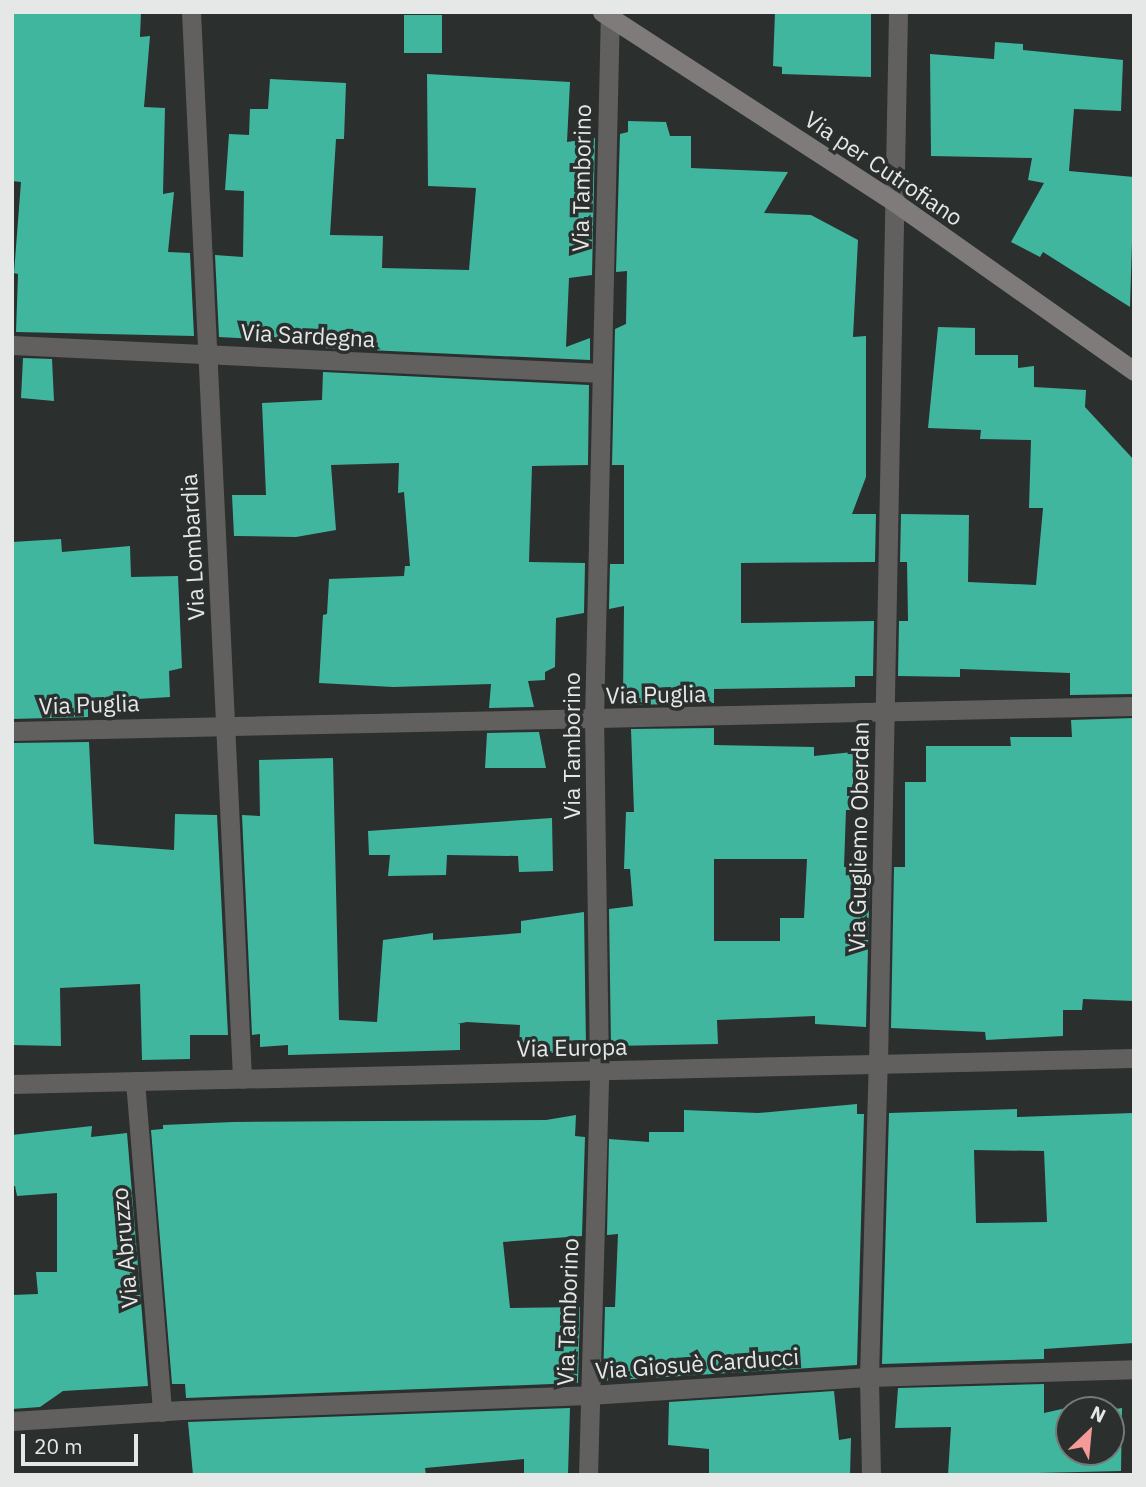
<!DOCTYPE html>
<meta charset="utf-8">
<style>
body{margin:0}
#map{position:relative;width:1146px;height:1487px;overflow:hidden;background:#2b2f2e;font-family:"IBM Plex Sans",sans-serif}
div>[style]{position:absolute}
.building>*{inset:0;background:#41b69f;transform-origin:0 0}
.minor>*{height:19px;margin:-9.5px;padding:0 9.5px;transform-origin:9.5px;border-radius:9.5px;background:#625f5f}
.secondary>*{height:19px;margin:-9.5px;padding:0 9.5px;transform-origin:9.5px;border-radius:9.5px;background:#7f7b7b}
span{translate:-50% -50%;white-space:nowrap;text-align:center;line-height:1.15;-webkit-text-stroke:7px #2b2f2e;paint-order:stroke}
.street-label{font-size:23px;color:#e5e8e7}
.frame{position:absolute;inset:0;border:14px solid #e5e8e7;pointer-events:none}
.north{position:absolute;left:1055px;top:1396px;width:70px;height:70px;box-sizing:border-box;background:#2b2f2e;border:2px solid #757978;border-radius:50%;rotate:26deg;font-size:19px;font-weight:700;line-height:28px;text-align:center;color:#e5e8e7}
.north::after{content:'';display:block;margin:auto;width:24px;height:32px;background:#f59b97;clip-path:polygon(50% 0,100% 100%,50% 72%,0 100%)}
.scale{position:absolute;left:21px;top:1434px;width:117px;height:32px;box-sizing:border-box;border:4px solid #e5e8e7;border-top:0;padding-left:9px;font-size:21px;line-height:24px;white-space:nowrap;color:#e5e8e7;-webkit-text-stroke:5px #2b2f2e;paint-order:stroke}
</style>
<div id="map">
<div class="building">
<div style="clip-path:polygon(12px 12px,141px 12px,140px 37px,150px 36px,144px 107px,165px 108px,163px 194px,174px 192px,168px 252px,190px 253px,194px 336px,16px 332px,18px 274px,14px 273px,21px 182px,12px 181px)"></div>
<div style="clip-path:polygon(775px 12px,871px 12px,871px 77px,782px 74px,782px 67px,773px 66px)"></div>
<div style="left:442px;top:15px;width:38px;height:38px;rotate:90deg"></div>
<div style="clip-path:polygon(995px 42px,1023px 44px,1023px 50px,1123px 60px,1121px 111px,1074px 109px,1069px 171px,1134px 177px,1130px 307px,1043px 252px,1040px 257px,1011px 242px,1044px 183px,1028px 180px,1032px 158px,931px 156px,930px 54px,994px 59px)"></div>
<div style="clip-path:polygon(427px 74px,570px 82px,567px 142px,595px 138px,592px 275px,569px 278px,566px 347px,590px 338px,590px 360px,324px 348px,324px 343px,219px 337px,215px 255px,243px 257px,244px 191px,225px 190px,229px 134px,249px 135px,250px 109px,268px 109px,270px 79px,346px 83px,344px 139px,336px 139px,330px 235px,383px 236px,382px 268px,469px 270px,476px 188px,428px 186px)"></div>
<div style="clip-path:polygon(628px 121px,666px 122px,670px 136px,691px 136px,691px 168px,788px 172px,764px 213px,811px 215px,858px 240px,853px 337px,866px 336px,866px 477px,852px 514px,876px 514px,875px 562px,741px 563px,741px 623px,874px 621px,873px 676px,855px 676px,855px 687px,714px 689px,714px 703px,631px 705px,631px 697px,623px 697px,624px 606px,609px 609px,610px 564px,624px 564px,624px 465px,612px 465px,615px 329px,626px 324px,627px 271px,616px 272px,620px 134px,628px 132px)"></div>
<div style="clip-path:polygon(938px 327px,975px 328px,975px 355px,1018px 355px,1018px 368px,1034px 366px,1034px 387px,1086px 390px,1085px 407px,1134px 460px,1134px 694px,1070px 695px,1070px 673px,960px 669px,960px 677px,898px 676px,899px 621px,908px 621px,907px 562px,900px 562px,901px 514px,969px 515px,968px 582px,1036px 585px,1043px 508px,1029px 508px,1031px 440px,980px 439px,981px 430px,928px 428px)"></div>
<div style="clip-path:polygon(23px 358px,52px 359px,54px 401px,21px 398px)"></div>
<div style="clip-path:polygon(323px 372px,589px 385px,588px 465px,532px 466px,529px 562px,585px 563px,584px 613px,556px 618px,555px 667px,545px 672px,545px 680px,528px 681px,534px 707px,489px 708px,491px 684px,393px 687px,319px 683px,323px 615px,327px 614px,329px 579px,404px 576px,405px 566px,410px 566px,404px 492px,398px 493px,399px 463px,331px 465px,336px 530px,296px 537px,234px 536px,232px 495px,266px 495px,262px 403px,322px 400px)"></div>
<div style="clip-path:polygon(61px 539px,62px 552px,130px 546px,131px 577px,178px 576px,182px 668px,169px 671px,170px 697px,88px 702px,88px 717px,12px 719px,12px 542px)"></div>
<div style="clip-path:polygon(1134px 718px,1134px 1001px,1083px 999px,1082px 1010px,1063px 1010px,1063px 1036px,986px 1040px,985px 1032px,891px 1028px,894px 867px,905px 867px,905px 782px,926px 782px,926px 746px,1011px 746px,1010px 737px,1072px 737px,1071px 720px)"></div>
<div style="clip-path:polygon(evenodd,714px 728px,714px 745px,814px 747px,814px 756px,853px 752px,853px 810px,846px 810px,844px 867px,870px 867px,866px 1027px,815px 1024px,815px 1016px,717px 1020px,718px 1044px,611px 1046px,609px 909px,633px 906px,630px 869px,624px 869px,626px 812px,634px 812px,631px 729px,714px 728px,714px 859px,807px 859px,804px 918px,780px 918px,780px 941px,714px 941px,714px 859px)"></div>
<div style="clip-path:polygon(539px 732px,546px 768px,485px 768px,487px 733px)"></div>
<div style="clip-path:polygon(89px 742px,94px 844px,174px 850px,175px 814px,217px 815px,228px 1035px,190px 1035px,190px 1059px,142px 1060px,140px 984px,60px 988px,61px 1046px,12px 1045px,12px 743px)"></div>
<div style="clip-path:polygon(333px 758px,339px 1020px,377px 1022px,383px 940px,433px 933px,433px 940px,521px 933px,521px 921px,584px 912px,586px 1047px,575px 1047px,575px 1054px,519px 1051px,520px 1025px,467px 1022px,457px 1024px,460px 1024px,460px 1050px,288px 1055px,288px 1045px,260px 1047px,260px 1034px,252px 1035px,242px 815px,260px 816px,259px 760px)"></div>
<div style="clip-path:polygon(552px 818px,553px 871px,519px 872px,518px 856px,447px 855px,446px 875px,388px 876px,390px 855px,369px 855px,368px 831px)"></div>
<div style="clip-path:polygon(857px 1104px,857px 1114px,864px 1114px,857px 1365px,603px 1381px,605px 1307px,615px 1307px,618px 1234px,607px 1235px,609px 1139px,649px 1142px,649px 1132px,684px 1132px,684px 1110px,758px 1113px)"></div>
<div style="clip-path:polygon(evenodd,1017px 1109px,1017px 1117px,1134px 1113px,1134px 1343px,1044px 1349px,1044px 1359px,882px 1364px,889px 1113px,1017px 1109px,974px 1150px,1044px 1151px,1047px 1222px,976px 1223px,974px 1150px)"></div>
<div style="clip-path:polygon(576px 1115px,575px 1136px,585px 1137px,582px 1236px,503px 1242px,510px 1308px,580px 1307px,578px 1383px,186px 1398px,185px 1384px,172px 1384px,151px 1130px,163px 1129px,163px 1125px,233px 1122px,546px 1120px)"></div>
<div style="clip-path:polygon(92px 1126px,91px 1137px,127px 1133px,148px 1386px,63px 1391px,40px 1407px,12px 1409px,12px 1295px,38px 1294px,36px 1272px,57px 1272px,57px 1193px,17px 1196px,15px 1186px,12px 1186px,12px 1135px)"></div>
<div style="clip-path:polygon(1044px 1384px,1044px 1413px,1071px 1407px,1069px 1452px,1111px 1452px,1111px 1410px,1109px 1410px,1122px 1408px,1121px 1471px,948px 1475px,951px 1427px,895px 1428px,898px 1388px)"></div>
<div style="clip-path:polygon(834px 1391px,839px 1440px,851px 1438px,850px 1475px,709px 1475px,709px 1449px,668px 1445px,669px 1402px)"></div>
<div style="clip-path:polygon(570px 1408px,568px 1475px,524px 1475px,524px 1459px,425px 1468px,426px 1475px,193px 1475px,188px 1422px)"></div>
</div>
<div class="minor">
<div style="left:191px;top:12px;width:1068px;rotate:87.26deg"></div>
<div style="left:12px;top:345px;width:590px;rotate:2.72deg"></div>
<div style="left:12px;top:731px;width:1122px;rotate:-1.28deg"></div>
<div style="left:135px;top:1081px;width:332px;rotate:85.3deg"></div>
<div style="left:12px;top:1084px;width:1122px;rotate:-1.33deg"></div>
<div style="left:12px;top:1421px;width:171px;rotate:-3.7deg"></div>
<div style="left:183px;top:1410px;width:406px;rotate:-2.1deg"></div>
<div style="left:589px;top:1395px;width:281px;rotate:-3.7deg"></div>
<div style="left:869px;top:1377px;width:265px;rotate:-1.7deg"></div>
<div style="left:588px;top:1475px;width:404px;rotate:-88.4deg"></div>
<div style="left:599px;top:1071px;width:351px;rotate:-90.8deg"></div>
<div style="left:594px;top:720px;width:708px;rotate:-88.71deg"></div>
<div style="left:871px;top:1475px;width:98px;rotate:-91.2deg"></div>
<div style="left:869px;top:1377px;width:313px;rotate:-88.4deg"></div>
<div style="left:878px;top:1064px;width:1052px;rotate:-88.91deg"></div>
</div>
<div class="secondary">
<div style="left:602px;top:12px;width:347px;rotate:33deg"></div>
<div style="left:893px;top:201px;width:295px;rotate:35.2deg"></div>
</div>
<div class="street-label">
<span style="left:884px;top:168px;rotate:34deg">Via per Cutrofiano</span>
<span style="left:581px;top:178px;rotate:-89deg">Via Tamborino</span>
<span style="left:308px;top:335px;rotate:3deg">Via Sardegna</span>
<span style="left:192px;top:547px;rotate:-93deg">Via Lombardia</span>
<span style="left:656px;top:694px;rotate:-1deg">Via Puglia</span>
<span style="left:89px;top:704px;rotate:-2deg">Via Puglia</span>
<span style="left:571px;top:746px;rotate:-90deg">Via Tamborino</span>
<span style="left:858px;top:837px;rotate:-89deg">Via Gugliemo Oberdan</span>
<span style="left:572px;top:1047px;rotate:-1deg">Via Europa</span>
<span style="left:124px;top:1248px;rotate:-95deg">Via Abruzzo</span>
<span style="left:567px;top:1312px;rotate:-88deg">Via Tamborino</span>
<span style="left:697px;top:1363px;rotate:-4deg">Via Giosuè Carducci</span>
</div>
<div class="frame"></div>
<div class="north">N</div>
<div class="scale">20 m</div>
</div>
